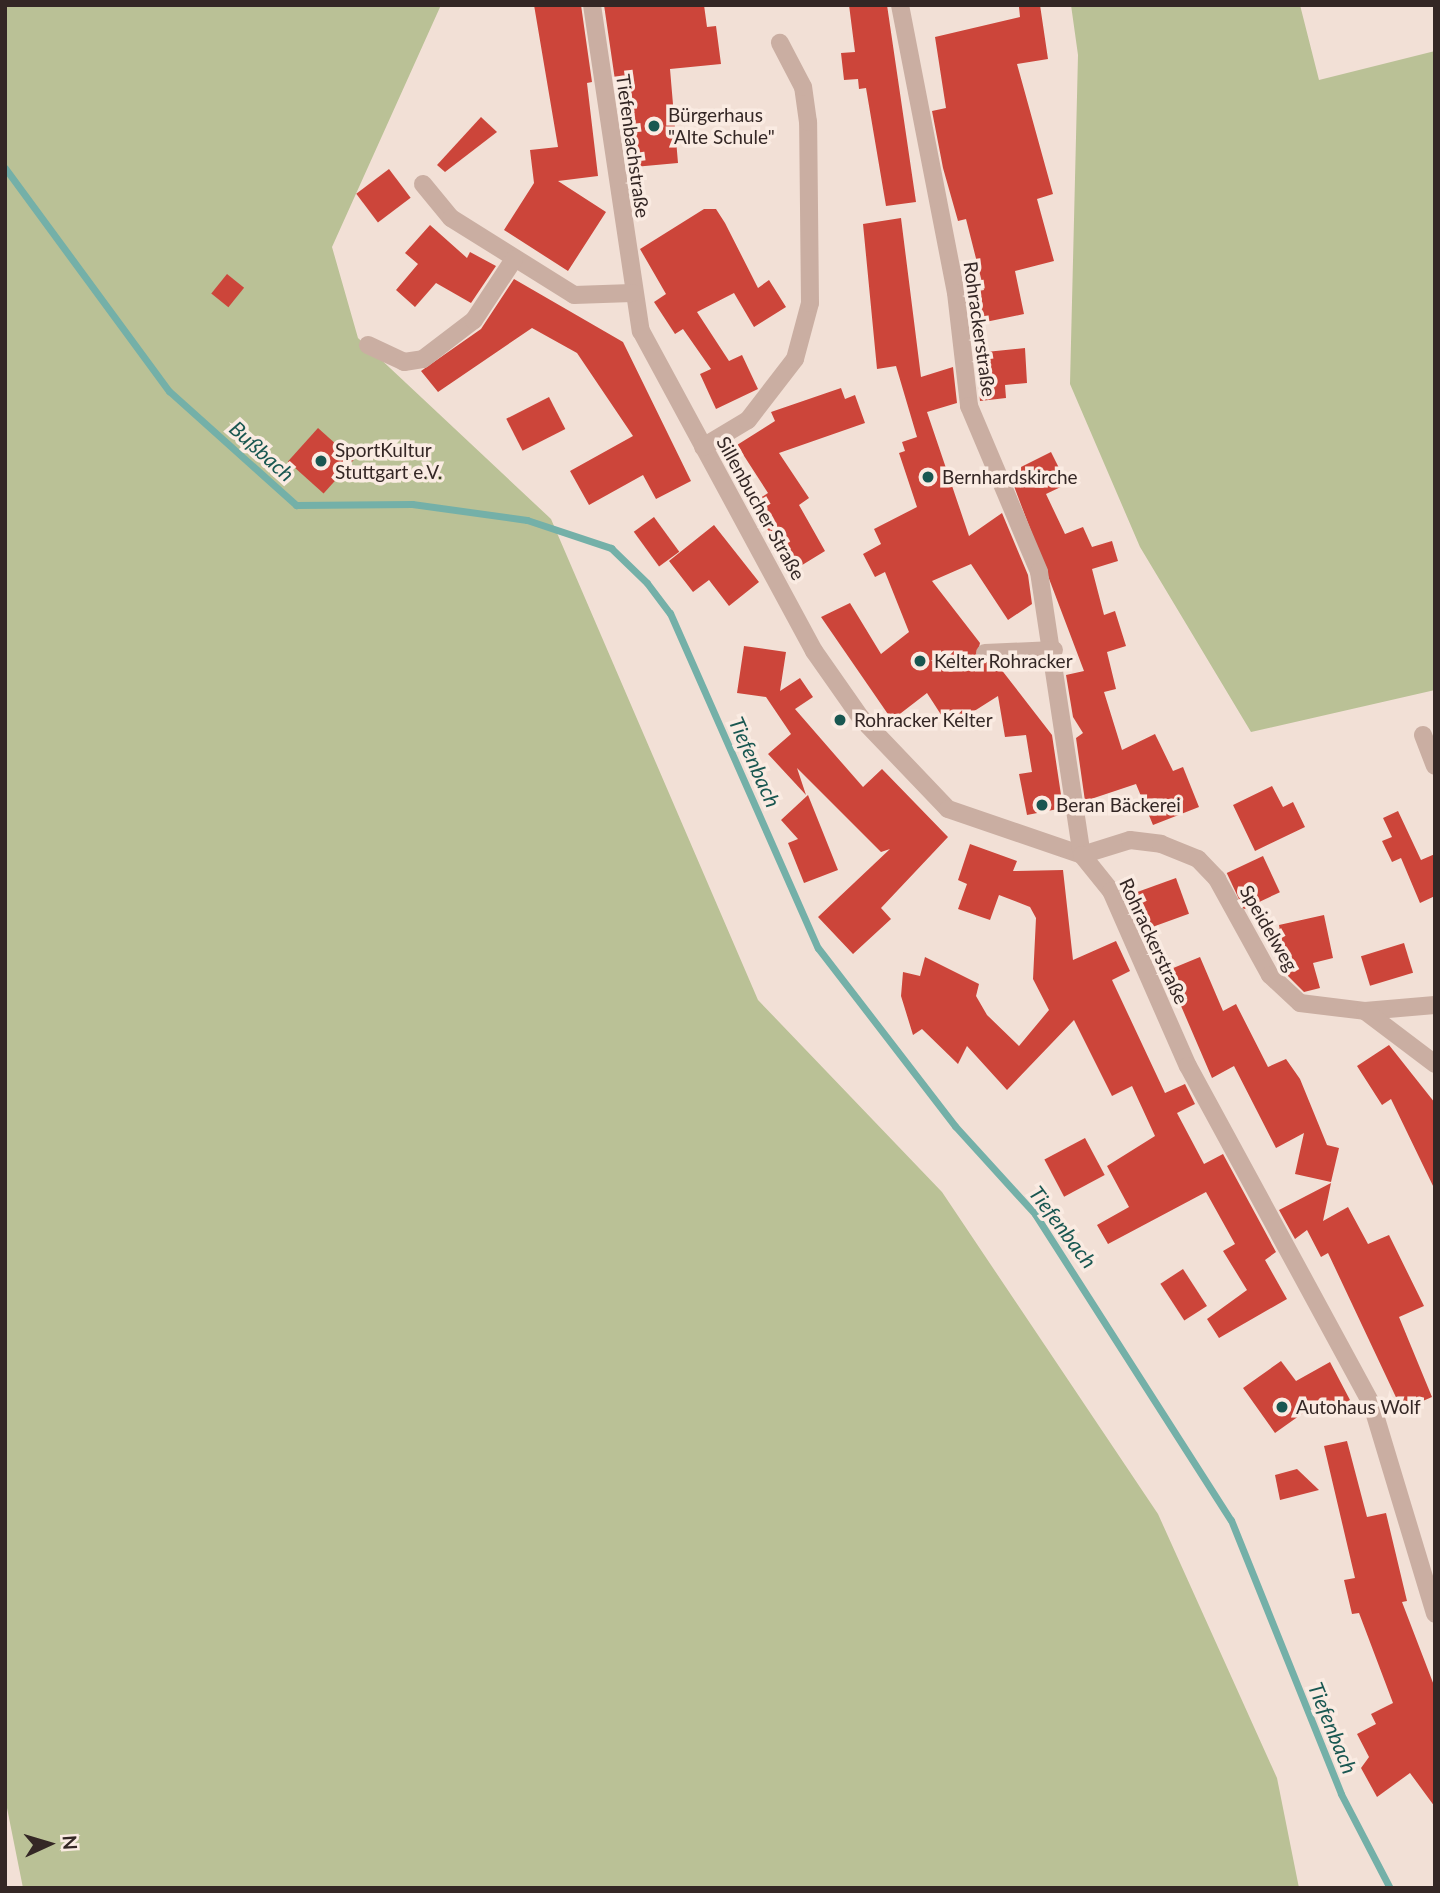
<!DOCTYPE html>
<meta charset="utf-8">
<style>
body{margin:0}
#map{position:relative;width:1440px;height:1893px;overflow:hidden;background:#f2e0d6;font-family:Lato,sans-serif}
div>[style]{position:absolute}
.green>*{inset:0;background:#bac196}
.stream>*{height:7px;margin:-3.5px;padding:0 3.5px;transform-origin:3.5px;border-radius:3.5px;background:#74b0a8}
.building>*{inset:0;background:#cc453a;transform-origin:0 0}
.minor>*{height:18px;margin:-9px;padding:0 9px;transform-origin:9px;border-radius:9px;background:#caaea2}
.tertiary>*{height:18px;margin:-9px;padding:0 9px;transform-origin:9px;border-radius:9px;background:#caaea2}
.dots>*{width:19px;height:19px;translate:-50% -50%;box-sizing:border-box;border:4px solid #faebe2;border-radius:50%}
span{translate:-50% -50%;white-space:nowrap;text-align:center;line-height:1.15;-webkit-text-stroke:7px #faebe2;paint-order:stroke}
.poi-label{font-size:19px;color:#342725}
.left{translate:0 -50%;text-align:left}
.street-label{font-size:19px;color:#342725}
.water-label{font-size:21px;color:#195751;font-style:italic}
.frame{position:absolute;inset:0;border:7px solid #342725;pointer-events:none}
.north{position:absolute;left:14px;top:1809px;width:70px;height:70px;-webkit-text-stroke:5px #faebe2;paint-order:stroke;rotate:86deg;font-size:19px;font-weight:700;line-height:28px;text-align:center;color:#342725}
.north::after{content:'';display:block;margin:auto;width:24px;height:32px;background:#342725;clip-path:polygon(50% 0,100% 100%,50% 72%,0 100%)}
</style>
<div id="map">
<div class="green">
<div style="clip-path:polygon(5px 5px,441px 5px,332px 247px,358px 338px,551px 519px,758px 1000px,942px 1192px,1158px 1514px,1277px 1778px,1299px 1888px,23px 1888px,5px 1798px)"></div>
<div style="clip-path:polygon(1071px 5px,1300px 5px,1319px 80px,1435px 51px,1435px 690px,1251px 732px,1140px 547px,1070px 384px,1078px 55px)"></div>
</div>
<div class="stream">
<div style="left:5px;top:168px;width:277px;rotate:53.7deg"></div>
<div style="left:169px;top:391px;width:171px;rotate:41.9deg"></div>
<div style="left:296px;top:505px;width:116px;rotate:-0.5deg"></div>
<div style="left:412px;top:504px;width:116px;rotate:7.9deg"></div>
<div style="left:527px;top:520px;width:89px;rotate:18.4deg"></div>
<div style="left:611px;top:548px;width:50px;rotate:44.2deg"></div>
<div style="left:647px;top:583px;width:38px;rotate:53deg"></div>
<div style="left:670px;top:613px;width:366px;rotate:66.2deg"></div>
<div style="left:818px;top:948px;width:225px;rotate:52.4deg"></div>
<div style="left:955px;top:1126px;width:119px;rotate:47.7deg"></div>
<div style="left:1035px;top:1214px;width:363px;rotate:57.4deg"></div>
<div style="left:1231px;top:1520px;width:295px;rotate:68.1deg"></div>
<div style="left:1341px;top:1794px;width:106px;rotate:62.5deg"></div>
</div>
<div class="building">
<div style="clip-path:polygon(534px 5px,581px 5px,592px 82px,587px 83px,598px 176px,558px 181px,606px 212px,568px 271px,504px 230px,534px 183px,530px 150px,558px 147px)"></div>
<div style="clip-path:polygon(604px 5px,704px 5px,707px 27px,716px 26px,721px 64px,670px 69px,678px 163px,634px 167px,624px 79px,615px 80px)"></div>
<div style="clip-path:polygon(849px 5px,887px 5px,916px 202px,886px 206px,866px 88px,859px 89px,858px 79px,844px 80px,841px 53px,855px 52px)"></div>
<div style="clip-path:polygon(1040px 5px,1048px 59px,1017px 64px,1053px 194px,1037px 199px,1054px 261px,1015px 271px,1024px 314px,971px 325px,967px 293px,984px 290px,966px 219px,958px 221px,943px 168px,932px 111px,946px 108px,935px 37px,1020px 17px,1019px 7px)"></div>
<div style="clip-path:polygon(481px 117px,497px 132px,445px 172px,437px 165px)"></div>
<div style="left:389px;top:169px;width:36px;height:41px;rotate:53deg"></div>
<div style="clip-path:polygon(704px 209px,716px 209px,725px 223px,758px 288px,769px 280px,786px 307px,754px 327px,734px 293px,697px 312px,729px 361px,742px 355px,758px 389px,716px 409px,700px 374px,711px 369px,683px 329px,675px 334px,654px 302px,666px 294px,640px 249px)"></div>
<div style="clip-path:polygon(901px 218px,921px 377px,953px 367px,957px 403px,927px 412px,969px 536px,1002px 513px,1028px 575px,1032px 604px,1008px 620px,971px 564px,932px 581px,980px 643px,976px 660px,997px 664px,1052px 735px,1063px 808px,1027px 815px,1019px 774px,1032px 772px,1026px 735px,1005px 737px,998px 696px,949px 727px,927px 693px,892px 720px,821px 617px,850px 603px,881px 654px,909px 632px,885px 572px,875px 577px,863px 554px,881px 544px,874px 529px,917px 507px,899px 453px,905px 451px,902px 442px,917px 437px,896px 366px,877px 369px,863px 224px)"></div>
<div style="clip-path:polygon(430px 225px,467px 258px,470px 252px,496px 266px,471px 303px,436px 283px,415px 307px,396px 290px,418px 264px,405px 253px)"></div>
<div style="left:227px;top:274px;width:22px;height:25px;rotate:39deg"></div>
<div style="clip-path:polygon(514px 279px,623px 342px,691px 481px,656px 499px,643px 475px,589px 505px,570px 471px,633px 436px,577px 353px,532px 328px,438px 392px,421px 371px,481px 329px)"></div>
<div style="clip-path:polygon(1025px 348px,1027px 383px,1005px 385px,1006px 398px,980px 401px,976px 353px)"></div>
<div style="clip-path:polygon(841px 388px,845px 399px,855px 395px,865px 423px,779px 453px,809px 498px,799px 505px,825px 551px,794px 570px,751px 504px,768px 493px,737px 445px,775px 421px,771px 412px)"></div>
<div style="left:549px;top:397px;width:36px;height:48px;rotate:63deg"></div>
<div style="left:318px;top:428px;width:48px;height:45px;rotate:42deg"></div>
<div style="clip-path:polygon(1051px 452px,1067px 484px,1046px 494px,1065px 534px,1083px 527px,1092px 547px,1112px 541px,1118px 561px,1092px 569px,1104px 615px,1115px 611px,1126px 646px,1107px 652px,1116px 689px,1104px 692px,1122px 750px,1155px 734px,1173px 771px,1183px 767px,1199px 807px,1153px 825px,1136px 784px,1085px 801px,1076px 738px,1083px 733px,1073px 717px,1066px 675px,1084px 671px,1009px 473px)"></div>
<div style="left:654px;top:517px;width:43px;height:25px;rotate:54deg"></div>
<div style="clip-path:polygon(714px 525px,759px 582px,729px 606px,709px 580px,693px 592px,669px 561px)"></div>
<div style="clip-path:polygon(744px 646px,786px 652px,780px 691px,800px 678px,813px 697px,795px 709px,835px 755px,863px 787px,882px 769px,948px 837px,881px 908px,891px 919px,853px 954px,818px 917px,890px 849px,881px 852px,797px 768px,806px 795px,768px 754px,791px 734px,766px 697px,737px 693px)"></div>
<div style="clip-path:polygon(1272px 786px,1283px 807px,1293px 802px,1305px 827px,1255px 851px,1233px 805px)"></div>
<div style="clip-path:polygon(808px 795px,838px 870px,804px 883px,788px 843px,798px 839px,781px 820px)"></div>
<div style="clip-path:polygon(1398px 811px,1421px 860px,1435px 854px,1435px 896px,1420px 903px,1401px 858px,1392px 862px,1382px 841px,1392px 837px,1383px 818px)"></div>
<div style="clip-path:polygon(970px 844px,1017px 861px,1013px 871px,1063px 870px,1073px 960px,1116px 941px,1130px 971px,1112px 980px,1165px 1093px,1185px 1084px,1195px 1104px,1177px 1113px,1204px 1164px,1223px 1154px,1276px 1252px,1265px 1260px,1287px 1299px,1219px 1338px,1207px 1319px,1247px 1290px,1223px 1251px,1235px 1244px,1206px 1192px,1108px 1244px,1097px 1225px,1129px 1207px,1107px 1166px,1155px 1136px,1132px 1086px,1112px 1096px,1074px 1020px,1007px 1090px,967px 1046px,958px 1064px,922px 1029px,913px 1035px,901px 996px,903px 972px,920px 976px,925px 957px,979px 984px,976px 996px,987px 1015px,1019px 1046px,1049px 1010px,1033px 979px,1036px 918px,1030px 907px,999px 895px,990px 920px,958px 909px,967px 884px,958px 880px)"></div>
<div style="left:1263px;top:856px;width:40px;height:40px;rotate:65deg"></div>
<div style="left:1176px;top:878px;width:38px;height:50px;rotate:70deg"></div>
<div style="clip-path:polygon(1324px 915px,1333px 958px,1313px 963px,1320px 988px,1304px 992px,1288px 976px,1279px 925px)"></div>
<div style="left:1404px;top:943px;width:31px;height:45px;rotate:73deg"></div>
<div style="clip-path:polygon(1200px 957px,1223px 1011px,1236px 1004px,1268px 1067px,1286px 1059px,1300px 1079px,1327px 1145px,1339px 1148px,1331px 1182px,1295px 1174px,1304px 1133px,1276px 1148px,1234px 1066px,1212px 1078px,1166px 971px)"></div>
<div style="clip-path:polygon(1389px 1045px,1435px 1103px,1435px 1190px,1391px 1099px,1382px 1105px,1357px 1066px)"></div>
<div style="left:1085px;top:1138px;width:42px;height:46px;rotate:62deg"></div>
<div style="clip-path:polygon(1331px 1183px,1323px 1221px,1348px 1207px,1368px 1244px,1389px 1235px,1424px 1306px,1399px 1317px,1432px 1397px,1402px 1410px,1328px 1253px,1321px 1257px,1307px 1230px,1295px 1239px,1279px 1210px)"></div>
<div style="left:1183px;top:1269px;width:44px;height:27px;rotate:57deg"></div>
<div style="clip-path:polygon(1281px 1361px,1296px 1381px,1330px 1362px,1350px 1400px,1326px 1413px,1320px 1401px,1275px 1433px,1243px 1388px)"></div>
<div style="clip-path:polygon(1347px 1441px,1367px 1517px,1386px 1513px,1407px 1601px,1402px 1602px,1435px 1688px,1435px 1807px,1410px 1773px,1377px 1797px,1361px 1768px,1369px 1757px,1357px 1734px,1376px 1724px,1371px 1714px,1393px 1703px,1359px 1613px,1352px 1614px,1344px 1580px,1355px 1578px,1324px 1446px)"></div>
<div style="clip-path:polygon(1297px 1469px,1319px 1490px,1280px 1500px,1275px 1475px)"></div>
</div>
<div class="minor">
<div style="left:592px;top:5px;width:330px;rotate:81.5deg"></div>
<div style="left:641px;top:331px;width:364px;rotate:61.6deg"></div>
<div style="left:814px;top:651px;width:82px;rotate:55deg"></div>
<div style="left:861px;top:718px;width:126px;rotate:46.3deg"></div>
<div style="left:948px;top:809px;width:142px;rotate:18.9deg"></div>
<div style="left:900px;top:5px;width:293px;rotate:79deg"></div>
<div style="left:956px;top:293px;width:114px;rotate:83.4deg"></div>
<div style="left:969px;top:406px;width:180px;rotate:67.1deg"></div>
<div style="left:1039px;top:572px;width:286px;rotate:81.4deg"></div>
<div style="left:423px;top:184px;width:44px;rotate:50.5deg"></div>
<div style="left:451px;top:218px;width:145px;rotate:32deg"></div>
<div style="left:574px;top:295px;width:58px;rotate:-2deg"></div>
<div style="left:368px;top:345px;width:40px;rotate:25deg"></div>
<div style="left:404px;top:362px;width:19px;rotate:-9deg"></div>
<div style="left:423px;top:359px;width:64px;rotate:-37.4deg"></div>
<div style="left:474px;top:320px;width:73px;rotate:-56.7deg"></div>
<div style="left:703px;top:447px;width:52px;rotate:-31deg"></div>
<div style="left:748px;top:420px;width:77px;rotate:-52.4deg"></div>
<div style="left:795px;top:359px;width:58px;rotate:-75deg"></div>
<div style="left:810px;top:303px;width:181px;rotate:-90.6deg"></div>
<div style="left:808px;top:122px;width:35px;rotate:-98deg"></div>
<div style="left:803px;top:87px;width:50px;rotate:-117.6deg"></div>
<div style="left:985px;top:653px;width:69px;rotate:-2.5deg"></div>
<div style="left:1423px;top:735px;width:33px;rotate:69deg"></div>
<div style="left:1082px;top:855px;width:50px;rotate:-17.4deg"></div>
<div style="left:1130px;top:840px;width:31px;rotate:7deg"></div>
<div style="left:1161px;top:844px;width:40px;rotate:22deg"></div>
<div style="left:1198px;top:859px;width:28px;rotate:46deg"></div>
<div style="left:1217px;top:879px;width:110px;rotate:61.1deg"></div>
<div style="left:1270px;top:975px;width:41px;rotate:43deg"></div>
<div style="left:1300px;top:1003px;width:65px;rotate:7deg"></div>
<div style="left:1365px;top:1011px;width:70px;rotate:-4.9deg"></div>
<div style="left:1365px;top:1011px;width:88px;rotate:37.1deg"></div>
</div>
<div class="tertiary">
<div style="left:1082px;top:855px;width:46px;rotate:51.1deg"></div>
<div style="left:1111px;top:891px;width:191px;rotate:66.3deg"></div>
<div style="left:1188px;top:1066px;width:386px;rotate:61.5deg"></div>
<div style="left:1372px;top:1405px;width:218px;rotate:73.2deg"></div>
</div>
<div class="dots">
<div style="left:654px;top:126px;background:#195751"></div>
<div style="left:321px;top:461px;background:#195751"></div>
<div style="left:928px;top:477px;background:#195751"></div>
<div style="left:920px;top:661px;background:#195751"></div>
<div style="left:840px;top:720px;background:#195751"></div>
<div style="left:1042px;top:805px;background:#195751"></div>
<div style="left:1282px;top:1407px;background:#195751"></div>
</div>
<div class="poi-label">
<span class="left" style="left:668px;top:126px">Bürgerhaus<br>"Alte Schule"</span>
<span class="left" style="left:335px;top:461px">SportKultur<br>Stuttgart e.V.</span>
<span class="left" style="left:942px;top:477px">Bernhardskirche</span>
<span class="left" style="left:934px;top:661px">Kelter Rohracker</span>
<span class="left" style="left:854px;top:720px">Rohracker Kelter</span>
<span class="left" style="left:1056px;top:805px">Beran Bäckerei</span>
<span class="left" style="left:1296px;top:1407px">Autohaus Wolf</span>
</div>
<div class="street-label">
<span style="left:633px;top:146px;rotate:82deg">Tiefenbachstraße</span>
<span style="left:980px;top:329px;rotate:82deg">Rohrackerstraße</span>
<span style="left:761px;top:508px;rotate:61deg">Sillenbucher Straße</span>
<span style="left:1269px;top:928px;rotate:60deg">Speidelweg</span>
<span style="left:1154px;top:941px;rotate:65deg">Rohrackerstraße</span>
</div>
<div class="water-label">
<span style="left:262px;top:451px;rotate:42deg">Bußbach</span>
<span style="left:755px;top:762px;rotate:66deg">Tiefenbach</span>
<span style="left:1063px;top:1227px;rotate:53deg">Tiefenbach</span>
<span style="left:1333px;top:1728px;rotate:68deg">Tiefenbach</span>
</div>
<div class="frame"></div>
<div class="north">N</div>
</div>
